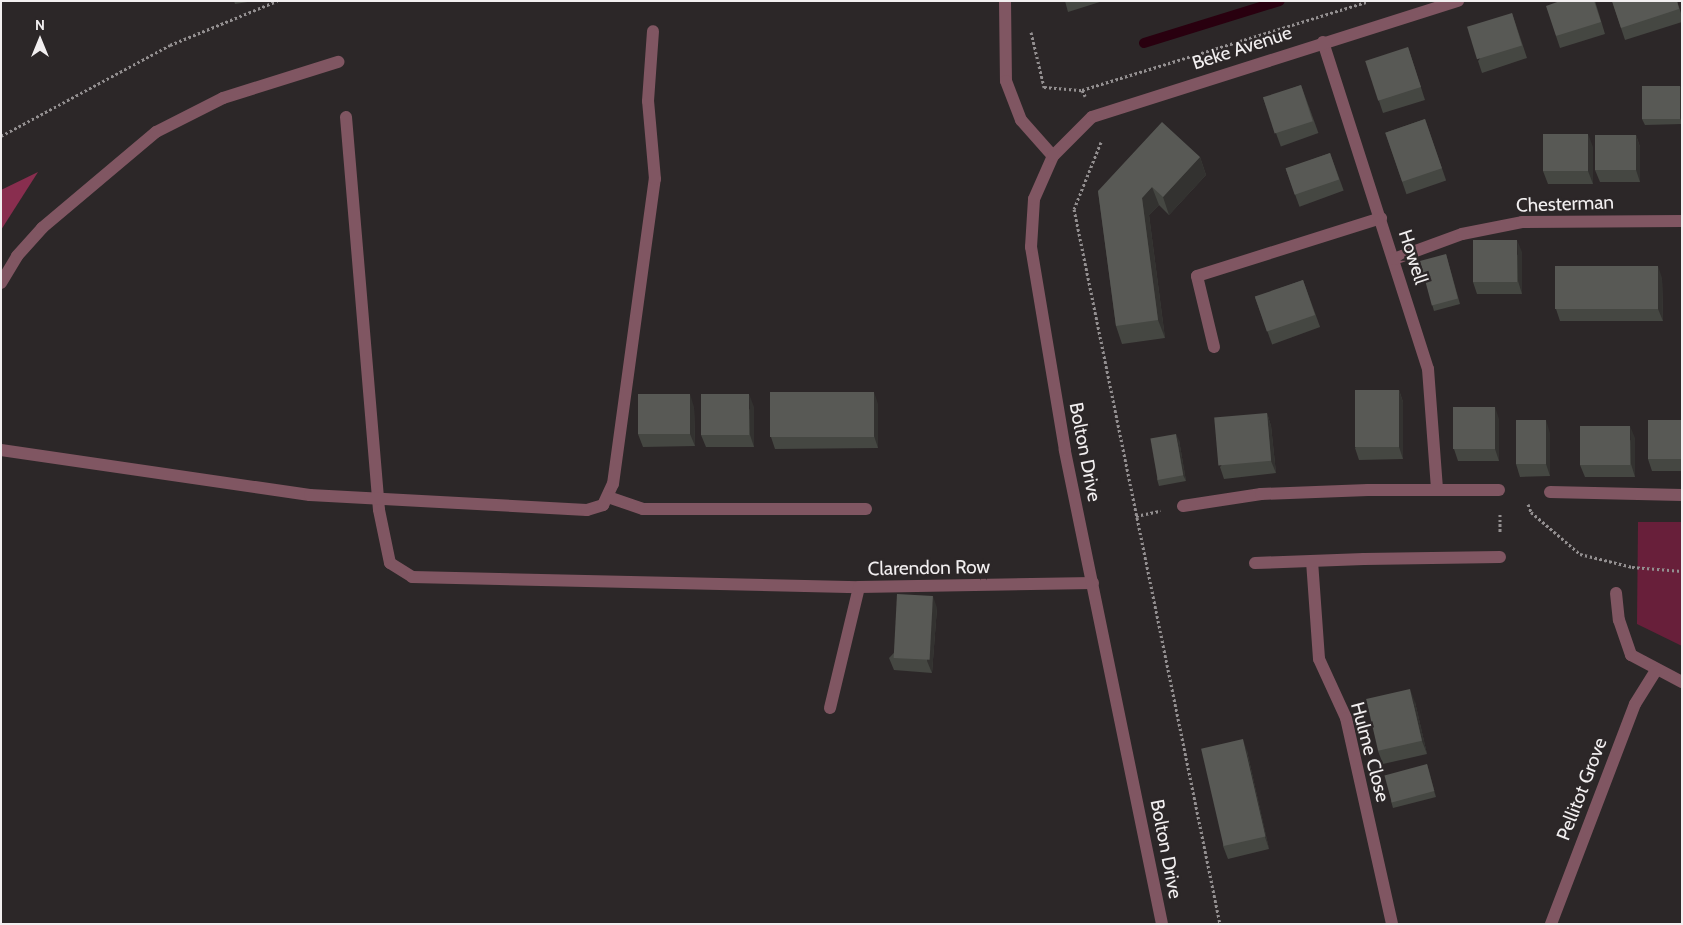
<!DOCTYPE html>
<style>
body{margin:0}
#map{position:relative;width:1683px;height:925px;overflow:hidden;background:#2c2728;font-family:Cabin,sans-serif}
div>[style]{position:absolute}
.green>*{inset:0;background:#681f3a}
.forest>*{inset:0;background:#892e4f}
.stream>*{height:10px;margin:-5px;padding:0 5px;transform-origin:5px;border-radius:5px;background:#29000f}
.path>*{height:3px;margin-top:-1.5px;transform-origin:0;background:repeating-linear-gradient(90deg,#938f90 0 2.5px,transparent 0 5px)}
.lane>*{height:12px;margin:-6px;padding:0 6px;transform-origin:6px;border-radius:6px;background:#805662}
.street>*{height:12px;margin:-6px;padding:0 6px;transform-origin:6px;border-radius:6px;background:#805662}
.wall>*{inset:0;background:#454742;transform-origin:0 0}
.shaded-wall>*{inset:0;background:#333230}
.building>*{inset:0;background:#585955;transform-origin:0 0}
span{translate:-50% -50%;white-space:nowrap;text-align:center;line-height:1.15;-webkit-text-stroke:4.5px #2c2728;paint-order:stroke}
.street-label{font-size:19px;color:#f2eff0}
.frame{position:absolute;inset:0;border:2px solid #f2eff0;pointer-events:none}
.north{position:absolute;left:15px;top:15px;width:50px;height:50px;-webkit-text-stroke:4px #2c2728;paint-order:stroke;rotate:0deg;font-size:14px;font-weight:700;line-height:20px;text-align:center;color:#f2eff0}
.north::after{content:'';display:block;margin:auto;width:18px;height:22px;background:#f2eff0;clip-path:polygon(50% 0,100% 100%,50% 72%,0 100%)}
</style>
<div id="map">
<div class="green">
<div style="clip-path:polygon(1638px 522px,1682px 522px,1682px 646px,1637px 624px)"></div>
</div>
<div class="forest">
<div style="clip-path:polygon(38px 172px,1px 230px,1px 190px)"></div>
</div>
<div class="stream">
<div style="left:1144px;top:43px;width:142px;rotate:-17.2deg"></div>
</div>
<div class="path">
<div style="left:1031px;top:32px;width:57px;rotate:76.7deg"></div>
<div style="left:1044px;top:87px;width:38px;rotate:5deg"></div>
<div style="left:1082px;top:90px;width:300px;rotate:-17.2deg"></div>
<div style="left:1082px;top:90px;width:7px;rotate:63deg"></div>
<div style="left:1px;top:136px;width:192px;rotate:-28.3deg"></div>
<div style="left:170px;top:45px;width:116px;rotate:-22.4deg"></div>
<div style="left:1101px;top:142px;width:72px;rotate:111.9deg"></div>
<div style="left:1074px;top:209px;width:730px;rotate:78.46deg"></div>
<div style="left:1528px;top:504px;width:9px;rotate:69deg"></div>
<div style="left:1531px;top:512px;width:65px;rotate:40.6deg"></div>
<div style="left:1580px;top:554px;width:54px;rotate:14deg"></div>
<div style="left:1632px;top:567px;width:50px;rotate:4.6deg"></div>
<div style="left:1500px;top:514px;width:19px;rotate:90deg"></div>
<div style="left:1136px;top:516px;width:25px;rotate:-12deg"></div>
</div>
<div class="lane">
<div style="left:1214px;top:347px;width:73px;rotate:-103.5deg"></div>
<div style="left:1197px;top:276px;width:193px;rotate:-17.5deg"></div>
<div style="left:1550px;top:492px;width:132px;rotate:1.3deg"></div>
<div style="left:1183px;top:506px;width:79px;rotate:-8.7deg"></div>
<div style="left:1261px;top:494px;width:107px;rotate:-2.1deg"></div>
<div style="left:1364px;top:559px;width:136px;rotate:-0.8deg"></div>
</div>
<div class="street">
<div style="left:1005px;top:1px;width:80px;rotate:89.3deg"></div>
<div style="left:1006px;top:81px;width:42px;rotate:69deg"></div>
<div style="left:1021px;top:120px;width:48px;rotate:48.4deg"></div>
<div style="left:1323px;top:42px;width:343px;rotate:72.2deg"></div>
<div style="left:1428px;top:369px;width:121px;rotate:85.7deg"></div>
<div style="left:346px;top:117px;width:394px;rotate:85.2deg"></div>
<div style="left:379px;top:510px;width:54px;rotate:78.3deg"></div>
<div style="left:390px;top:563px;width:26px;rotate:32deg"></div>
<div style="left:412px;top:577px;width:447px;rotate:1.3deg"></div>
<div style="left:1394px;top:259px;width:72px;rotate:-20.2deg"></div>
<div style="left:1462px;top:234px;width:61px;rotate:-11.3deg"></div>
<div style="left:1522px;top:222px;width:160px;rotate:-0.4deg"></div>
<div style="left:1px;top:283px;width:31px;rotate:-59deg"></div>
<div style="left:17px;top:256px;width:38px;rotate:-48deg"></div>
<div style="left:42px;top:228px;width:149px;rotate:-40.1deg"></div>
<div style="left:156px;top:132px;width:75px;rotate:-26.9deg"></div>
<div style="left:223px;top:98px;width:121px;rotate:-17.4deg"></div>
<div style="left:1px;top:450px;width:312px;rotate:8.3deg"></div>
<div style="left:310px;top:495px;width:277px;rotate:3.1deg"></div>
<div style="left:587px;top:510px;width:17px;rotate:-17deg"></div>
<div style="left:603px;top:505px;width:23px;rotate:-65deg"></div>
<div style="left:613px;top:484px;width:308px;rotate:-82.2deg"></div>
<div style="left:655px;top:179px;width:78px;rotate:-95.1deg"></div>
<div style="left:648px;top:101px;width:70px;rotate:-85.9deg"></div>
<div style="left:1368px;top:490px;width:131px"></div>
<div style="left:608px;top:497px;width:37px;rotate:19deg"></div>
<div style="left:643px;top:509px;width:223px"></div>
<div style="left:1312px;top:561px;width:98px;rotate:85.9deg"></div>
<div style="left:1319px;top:659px;width:65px;rotate:65.4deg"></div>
<div style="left:1346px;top:718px;width:211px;rotate:77.4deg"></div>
<div style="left:1255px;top:563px;width:109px;rotate:-2.1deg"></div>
<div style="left:1616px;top:593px;width:27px;rotate:84deg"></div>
<div style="left:1619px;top:620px;width:37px;rotate:71deg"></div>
<div style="left:1631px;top:655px;width:58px;rotate:27.9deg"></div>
<div style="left:830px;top:708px;width:124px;rotate:-76.5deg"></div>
<div style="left:859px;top:587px;width:234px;rotate:-1deg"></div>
<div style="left:1162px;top:924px;width:484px;rotate:-101.6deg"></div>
<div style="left:1065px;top:450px;width:206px;rotate:-99.5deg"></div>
<div style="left:1031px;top:247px;width:48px;rotate:-86.4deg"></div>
<div style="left:1034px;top:199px;width:47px;rotate:-66.2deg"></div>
<div style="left:1053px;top:156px;width:55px;rotate:-45deg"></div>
<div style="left:1092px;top:117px;width:384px;rotate:-17.6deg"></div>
<div style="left:1551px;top:924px;width:235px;rotate:-69.1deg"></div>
<div style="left:1635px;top:704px;width:38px;rotate:-58deg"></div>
</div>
<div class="wall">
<div style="clip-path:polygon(234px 1px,254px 1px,235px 4px)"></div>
<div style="clip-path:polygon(1065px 1px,1103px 1px,1068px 12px)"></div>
<div style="clip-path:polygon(1595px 1px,1605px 34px,1560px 48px,1556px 36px)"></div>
<div style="clip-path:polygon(1612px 1px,1677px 1px,1682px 16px,1682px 22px,1625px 40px)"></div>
<div style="clip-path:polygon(1512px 13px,1527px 58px,1482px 73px,1478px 61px)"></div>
<div style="clip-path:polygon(1408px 47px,1425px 100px,1383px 113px,1379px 101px)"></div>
<div style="left:1301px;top:85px;width:51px;height:40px;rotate:70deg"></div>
<div style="clip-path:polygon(1680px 86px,1682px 91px,1682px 124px,1645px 125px,1642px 119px)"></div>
<div style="left:1425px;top:119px;width:65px;height:42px;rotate:71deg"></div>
<div style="clip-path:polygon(1636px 135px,1640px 147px,1640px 182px,1600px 182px,1595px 170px)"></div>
<div style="clip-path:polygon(1593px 147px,1593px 184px,1548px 184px,1543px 171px)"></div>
<div style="left:1330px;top:153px;width:40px;height:47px;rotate:70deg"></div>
<div style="clip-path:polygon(1200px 157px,1206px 175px,1169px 215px,1159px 205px,1149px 215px,1165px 338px,1122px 344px,1116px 326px,1098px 191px)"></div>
<div style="clip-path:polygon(1522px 252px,1522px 294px,1477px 294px,1473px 282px)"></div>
<div style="clip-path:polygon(1446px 254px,1460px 304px,1434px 311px,1432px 304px)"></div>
<div style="clip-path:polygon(1662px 278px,1663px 321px,1560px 321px,1556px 309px)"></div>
<div style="left:1303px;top:280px;width:50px;height:51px;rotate:70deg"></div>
<div style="clip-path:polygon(1399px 390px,1403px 402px,1403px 459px,1359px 460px,1355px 448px)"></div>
<div style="clip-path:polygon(878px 404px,878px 448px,775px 449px,771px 437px)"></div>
<div style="clip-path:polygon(694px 407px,695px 446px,643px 447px,638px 434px)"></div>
<div style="clip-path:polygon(754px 407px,754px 447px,706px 447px,701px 435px)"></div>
<div style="clip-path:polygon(1267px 413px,1271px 426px,1276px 473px,1224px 479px,1220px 467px)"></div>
<div style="clip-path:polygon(1499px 419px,1499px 461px,1458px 461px,1454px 449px)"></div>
<div style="clip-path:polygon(1682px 420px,1682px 471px,1652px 471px,1648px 459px)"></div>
<div style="clip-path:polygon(1550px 433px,1550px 476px,1520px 477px,1516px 464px)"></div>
<div style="clip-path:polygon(1635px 438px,1635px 477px,1585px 477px,1580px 465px)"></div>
<div style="clip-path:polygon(1179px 440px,1186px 481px,1159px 486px,1157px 479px)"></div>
<div style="clip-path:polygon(937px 608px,932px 673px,894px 670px,889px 658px)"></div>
<div style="clip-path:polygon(1415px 702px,1427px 754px,1383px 764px,1378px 751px)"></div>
<div style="clip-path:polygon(1247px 751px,1269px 849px,1228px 859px,1223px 846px)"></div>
<div style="clip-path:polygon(1427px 764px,1436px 797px,1393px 808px,1391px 801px)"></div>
</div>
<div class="shaded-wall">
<div style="clip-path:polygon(1680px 86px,1682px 91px,1682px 123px,1680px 118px)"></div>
<div style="clip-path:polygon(1588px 134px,1593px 147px,1593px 184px,1588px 171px)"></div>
<div style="clip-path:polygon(1636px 135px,1640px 147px,1640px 182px,1636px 170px)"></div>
<div style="clip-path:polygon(1200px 157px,1206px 175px,1169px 215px,1163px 197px)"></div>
<div style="clip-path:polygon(1152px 187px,1159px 205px,1149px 215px,1165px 338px,1158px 320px,1142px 198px)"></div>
<div style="clip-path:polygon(1517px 240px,1522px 252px,1522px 294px,1518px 281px)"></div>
<div style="clip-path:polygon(1658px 266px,1662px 278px,1663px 321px,1658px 309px)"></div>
<div style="clip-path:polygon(1399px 390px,1403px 402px,1403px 459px,1399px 447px)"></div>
<div style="clip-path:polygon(874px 392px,878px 404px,878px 448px,874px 436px)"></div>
<div style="clip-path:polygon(690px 394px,694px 407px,695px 446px,690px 434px)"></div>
<div style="clip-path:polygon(749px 394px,754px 407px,754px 447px,750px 435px)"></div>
<div style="clip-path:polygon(1495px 407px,1499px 419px,1499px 461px,1495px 449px)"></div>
<div style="clip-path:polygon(1267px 413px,1271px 426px,1276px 473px,1271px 461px)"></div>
<div style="clip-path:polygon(1546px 420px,1550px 433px,1550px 476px,1546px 464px)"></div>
<div style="clip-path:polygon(1630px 426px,1635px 438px,1635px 477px,1631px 464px)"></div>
<div style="clip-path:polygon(1176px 434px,1179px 440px,1186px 481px,1183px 475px)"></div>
<div style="clip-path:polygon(933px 596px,937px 608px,932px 673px,927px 661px)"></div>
<div style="clip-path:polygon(1410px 689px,1415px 702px,1427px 754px,1422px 741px)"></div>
<div style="clip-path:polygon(1243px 739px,1247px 751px,1269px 849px,1265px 837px)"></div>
<div style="clip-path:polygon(1427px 764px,1429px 770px,1436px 797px,1434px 791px)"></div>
</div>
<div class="building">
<div style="clip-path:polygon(1560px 1px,1594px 1px,1601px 22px,1556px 36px,1546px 6px)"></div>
<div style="clip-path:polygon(1612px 1px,1677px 1px,1679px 9px,1621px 28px)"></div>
<div style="left:1512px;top:13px;width:34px;height:47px;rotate:73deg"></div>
<div style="left:1408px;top:47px;width:42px;height:45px;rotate:72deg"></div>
<div style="left:1301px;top:85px;width:38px;height:40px;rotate:72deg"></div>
<div style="left:1642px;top:86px;width:38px;height:33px"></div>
<div style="left:1425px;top:119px;width:52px;height:42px;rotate:71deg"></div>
<div style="clip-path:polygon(1162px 122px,1200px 157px,1163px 197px,1152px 187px,1142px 198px,1158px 320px,1116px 326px,1098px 191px)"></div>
<div style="left:1588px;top:134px;width:37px;height:45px;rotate:90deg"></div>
<div style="left:1595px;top:135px;width:41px;height:35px"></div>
<div style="left:1330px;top:153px;width:28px;height:47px;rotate:71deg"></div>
<div style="left:1473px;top:240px;width:44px;height:42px"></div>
<div style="left:1446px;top:254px;width:46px;height:27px;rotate:75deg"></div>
<div style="left:1555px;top:266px;width:103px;height:43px"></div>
<div style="left:1303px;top:280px;width:37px;height:51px;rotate:71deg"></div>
<div style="left:1399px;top:390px;width:57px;height:44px;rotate:90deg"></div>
<div style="left:770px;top:392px;width:104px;height:45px"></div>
<div style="left:690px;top:394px;width:40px;height:52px;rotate:90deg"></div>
<div style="left:701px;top:394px;width:48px;height:41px"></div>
<div style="left:1453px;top:407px;width:42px;height:42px"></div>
<div style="left:1267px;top:413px;width:48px;height:53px;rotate:85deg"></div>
<div style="left:1516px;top:420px;width:30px;height:44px"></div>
<div style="left:1648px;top:420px;width:34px;height:39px"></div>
<div style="left:1580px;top:426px;width:50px;height:39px"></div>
<div style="left:1176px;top:434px;width:42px;height:26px;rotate:80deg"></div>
<div style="left:897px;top:594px;width:36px;height:64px;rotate:3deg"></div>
<div style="left:1410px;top:689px;width:53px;height:45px;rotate:77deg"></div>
<div style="left:1243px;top:739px;width:100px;height:43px;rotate:77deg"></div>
<div style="left:1427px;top:764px;width:28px;height:44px;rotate:75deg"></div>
</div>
<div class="street-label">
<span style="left:1242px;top:48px;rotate:-18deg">Beke Avenue</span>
<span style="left:1565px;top:204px;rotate:-2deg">Chesterman</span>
<span style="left:1413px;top:257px;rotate:72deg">Howell</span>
<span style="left:1085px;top:452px;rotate:79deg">Bolton Drive</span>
<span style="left:929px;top:568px;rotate:-1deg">Clarendon Row</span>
<span style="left:1370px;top:752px;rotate:75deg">Hulme Close</span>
<span style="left:1582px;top:789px;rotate:-69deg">Pellitot Grove</span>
<span style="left:1166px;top:849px;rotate:79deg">Bolton Drive</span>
</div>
<div class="frame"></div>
<div class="north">N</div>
</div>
